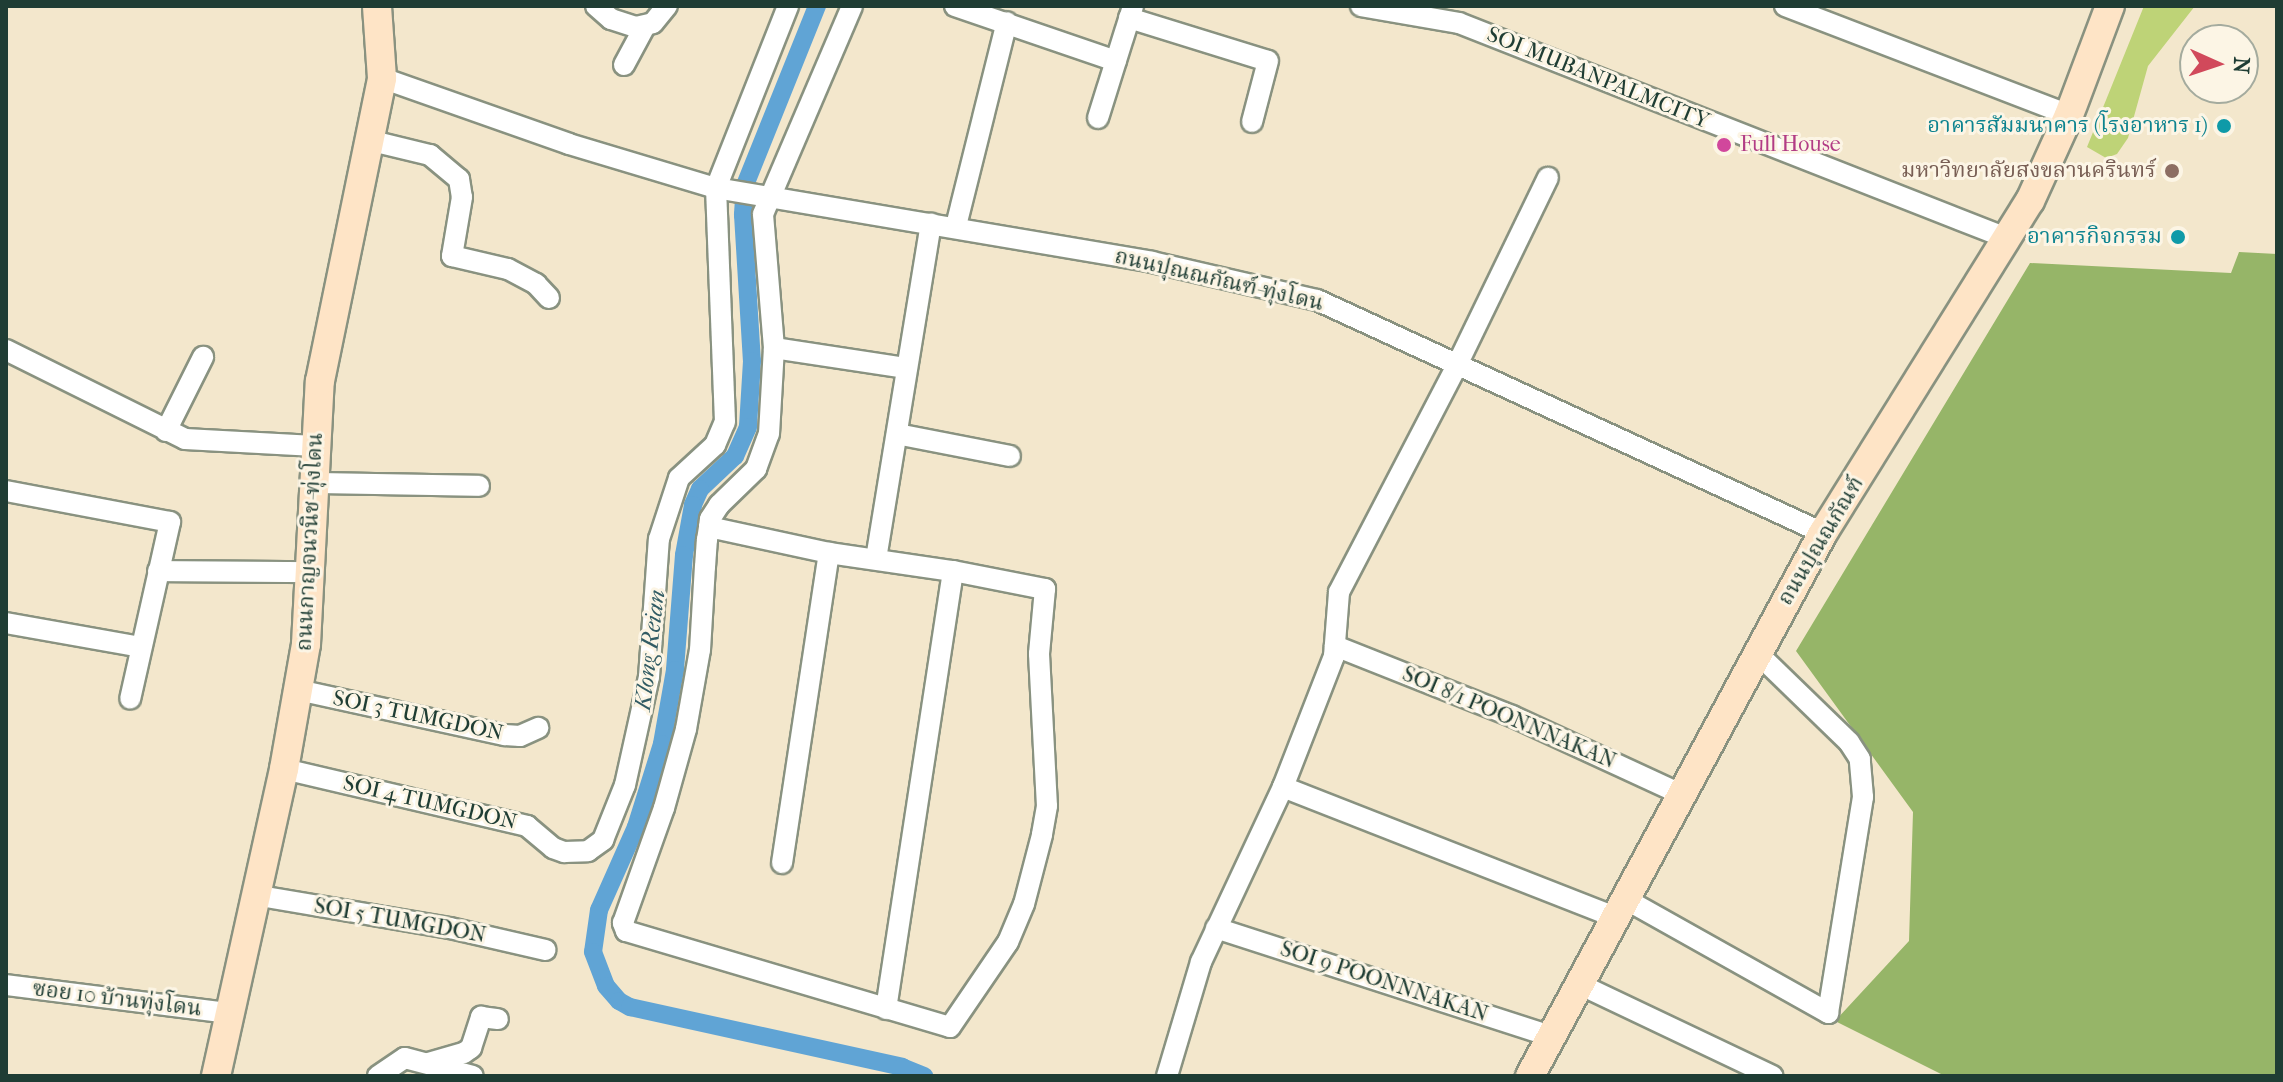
<!DOCTYPE html>
<meta charset="utf-8">
<style>
body{margin:0}
#map{position:relative;width:2283px;height:1082px;overflow:hidden;background:#f3e7cc;font-family:"IM FELL French Canon","Noto Serif Thai",serif}
div>[style]{position:absolute}
.green>*{inset:0;background:#bed377}
.forest>*{inset:0;background:#96b568}
.canal>*{height:18px;margin:-9px;padding:0 9px;transform-origin:9px;border-radius:9px;background:#60a4d5}
.roads{filter:drop-shadow(2px 0 #899280) drop-shadow(-2px 0 #899280) drop-shadow(0 2px #899280) drop-shadow(0 -2px #899280)}
.street>*{height:20px;margin:-10px;padding:0 10px;transform-origin:10px;border-radius:10px;background:#fff}
.secondary>*{height:28px;margin:-14px;padding:0 14px;transform-origin:14px;border-radius:14px;background:#fee4c6}
.dots>*{width:22px;height:22px;translate:-50% -50%;box-sizing:border-box;border:4px solid #fcf5e5;border-radius:50%}
span{translate:-50% -50%;white-space:nowrap;text-align:center;line-height:1.15;-webkit-text-stroke:6px #fcf5e5;paint-order:stroke}
.street-label{font-size:22px;color:#1f3d34}
.culture-label{font-size:22px;color:#0d838f}
.right{translate:-100% -50%;text-align:right}
.hotel-label{font-size:22px;color:#b23c85}
.left{translate:0 -50%;text-align:left}
.education-label{font-size:22px;color:#785e54}
.water-label{font-size:24px;color:#325c64;font-style:italic}
.frame{position:absolute;inset:0;border:8px solid #1f3d34;pointer-events:none}
.north{position:absolute;left:2179px;top:24px;width:80px;height:80px;box-sizing:border-box;background:#fcf5e5;border:2px solid #a4ab9e;border-radius:50%;rotate:93deg;font-size:22px;font-weight:700;line-height:32px;text-align:center;color:#1f3d34}
.north::after{content:'';display:block;margin:auto;width:28px;height:36px;background:#d1495b;clip-path:polygon(50% 0,100% 100%,50% 72%,0 100%)}
</style>
<div id="map">
<div class="green">
<div style="clip-path:polygon(2144px 6px,2195px 6px,2148px 66px,2128px 138px,2117px 154px,2106px 158px,2087px 147px)"></div>
</div>
<div class="forest">
<div style="clip-path:polygon(2239px 252px,2277px 254px,2277px 1076px,1945px 1076px,1835px 1021px,1909px 941px,1913px 812px,1796px 651px,2030px 263px,2231px 273px)"></div>
</div>
<div class="canal">
<div style="left:817px;top:6px;width:193px;rotate:111.9deg"></div>
<div style="left:745px;top:185px;width:30px;rotate:94deg"></div>
<div style="left:743px;top:215px;width:146px;rotate:86.5deg"></div>
<div style="left:752px;top:361px;width:66px;rotate:93.5deg"></div>
<div style="left:748px;top:427px;width:32px;rotate:114deg"></div>
<div style="left:735px;top:456px;width:48px;rotate:136.7deg"></div>
<div style="left:700px;top:489px;width:17px;rotate:114deg"></div>
<div style="left:693px;top:505px;width:51px;rotate:100.2deg"></div>
<div style="left:684px;top:555px;width:115px;rotate:94.5deg"></div>
<div style="left:675px;top:670px;width:75px;rotate:100deg"></div>
<div style="left:662px;top:744px;width:87px;rotate:107.4deg"></div>
<div style="left:636px;top:827px;width:91px;rotate:114deg"></div>
<div style="left:599px;top:910px;width:42px;rotate:98.1deg"></div>
<div style="left:593px;top:952px;width:36px;rotate:69deg"></div>
<div style="left:606px;top:986px;width:20px;rotate:49deg"></div>
<div style="left:619px;top:1001px;width:13px;rotate:29deg"></div>
<div style="left:630px;top:1007px;width:279px;rotate:12.4deg"></div>
<div style="left:902px;top:1067px;width:24px;rotate:22deg"></div>
</div>
<div class="roads">
<div class="street">
<div style="left:596px;top:6px;width:20px;rotate:41deg"></div>
<div style="left:611px;top:19px;width:26px;rotate:18deg"></div>
<div style="left:636px;top:27px;width:17px;rotate:-13deg"></div>
<div style="left:653px;top:23px;width:22px;rotate:-51deg"></div>
<div style="left:955px;top:6px;width:170px;rotate:18.9deg"></div>
<div style="left:1361px;top:6px;width:99px;rotate:9.8deg"></div>
<div style="left:1459px;top:23px;width:591px;rotate:21.44deg"></div>
<div style="left:1785px;top:6px;width:304px;rotate:21deg"></div>
<div style="left:1129px;top:18px;width:145px;rotate:17.2deg"></div>
<div style="left:1268px;top:61px;width:63px;rotate:104.7deg"></div>
<div style="left:624px;top:65px;width:44px;rotate:-61.7deg"></div>
<div style="left:382px;top:78px;width:198px;rotate:19.4deg"></div>
<div style="left:569px;top:144px;width:153px;rotate:16.7deg"></div>
<div style="left:716px;top:188px;width:442px;rotate:9.6deg"></div>
<div style="left:1152px;top:262px;width:169px;rotate:13deg"></div>
<div style="left:1317px;top:300px;width:557px;rotate:24.72deg"></div>
<div style="left:1098px;top:118px;width:117px;rotate:-72.6deg"></div>
<div style="left:372px;top:141px;width:60px;rotate:13.6deg"></div>
<div style="left:430px;top:155px;width:38px;rotate:40deg"></div>
<div style="left:459px;top:179px;width:18px;rotate:81deg"></div>
<div style="left:462px;top:197px;width:60px;rotate:99.6deg"></div>
<div style="left:452px;top:256px;width:57px;rotate:13.1deg"></div>
<div style="left:508px;top:269px;width:32px;rotate:28deg"></div>
<div style="left:536px;top:284px;width:19px;rotate:47deg"></div>
<div style="left:956px;top:226px;width:210px;rotate:-76deg"></div>
<div style="left:774px;top:348px;width:134px;rotate:8.6deg"></div>
<div style="left:6px;top:350px;width:200px;rotate:26.4deg"></div>
<div style="left:185px;top:439px;width:130px;rotate:3.1deg"></div>
<div style="left:166px;top:431px;width:83px;rotate:-63.4deg"></div>
<div style="left:897px;top:434px;width:115px;rotate:11deg"></div>
<div style="left:314px;top:483px;width:165px;rotate:1deg"></div>
<div style="left:6px;top:491px;width:167px;rotate:10.7deg"></div>
<div style="left:170px;top:522px;width:181px;rotate:102.7deg"></div>
<div style="left:709px;top:527px;width:123px;rotate:12.2deg"></div>
<div style="left:829px;top:553px;width:125px;rotate:8.3deg"></div>
<div style="left:953px;top:571px;width:94px;rotate:11.1deg"></div>
<div style="left:1045px;top:589px;width:65px;rotate:95.3deg"></div>
<div style="left:1039px;top:654px;width:152px;rotate:87deg"></div>
<div style="left:1047px;top:806px;width:29px;rotate:100deg"></div>
<div style="left:1042px;top:835px;width:71px;rotate:104.6deg"></div>
<div style="left:1024px;top:904px;width:41px;rotate:112.8deg"></div>
<div style="left:1008px;top:942px;width:103px;rotate:124.3deg"></div>
<div style="left:950px;top:1027px;width:338px;rotate:-163.5deg"></div>
<div style="left:626px;top:931px;width:9px;rotate:-111deg"></div>
<div style="left:623px;top:923px;width:122px;rotate:-70.4deg"></div>
<div style="left:664px;top:808px;width:82px;rotate:-74.4deg"></div>
<div style="left:686px;top:729px;width:80px;rotate:-80deg"></div>
<div style="left:700px;top:650px;width:83px;rotate:-86.6deg"></div>
<div style="left:705px;top:567px;width:27px;rotate:-86deg"></div>
<div style="left:707px;top:540px;width:13px;rotate:-81deg"></div>
<div style="left:709px;top:527px;width:8px;rotate:-83deg"></div>
<div style="left:710px;top:519px;width:17px;rotate:-57deg"></div>
<div style="left:719px;top:505px;width:52px;rotate:-44.2deg"></div>
<div style="left:756px;top:469px;width:37px;rotate:-70deg"></div>
<div style="left:769px;top:434px;width:86px;rotate:-86.7deg"></div>
<div style="left:774px;top:348px;width:134px;rotate:-94.7deg"></div>
<div style="left:763px;top:214px;width:226px;rotate:-66.8deg"></div>
<div style="left:876px;top:559px;width:340px;rotate:-80.7deg"></div>
<div style="left:158px;top:571px;width:153px;rotate:0.4deg"></div>
<div style="left:6px;top:623px;width:137px;rotate:10.1deg"></div>
<div style="left:1335px;top:646px;width:190px;rotate:21.6deg"></div>
<div style="left:1512px;top:716px;width:186px;rotate:24.8deg"></div>
<div style="left:298px;top:690px;width:212px;rotate:12.3deg"></div>
<div style="left:505px;top:735px;width:15px;rotate:4deg"></div>
<div style="left:520px;top:736px;width:20px;rotate:-24deg"></div>
<div style="left:284px;top:769px;width:250px;rotate:13.2deg"></div>
<div style="left:527px;top:826px;width:34px;rotate:40deg"></div>
<div style="left:553px;top:848px;width:12px;rotate:20deg"></div>
<div style="left:564px;top:852px;width:24px;rotate:-2deg"></div>
<div style="left:588px;top:851px;width:19px;rotate:-36deg"></div>
<div style="left:603px;top:840px;width:59px;rotate:-68.2deg"></div>
<div style="left:625px;top:785px;width:111px;rotate:-77.5deg"></div>
<div style="left:649px;top:677px;width:138px;rotate:-85.9deg"></div>
<div style="left:659px;top:539px;width:64px;rotate:-71.8deg"></div>
<div style="left:679px;top:478px;width:49px;rotate:-42.5deg"></div>
<div style="left:715px;top:445px;width:25px;rotate:-67deg"></div>
<div style="left:725px;top:422px;width:234px;rotate:-92.2deg"></div>
<div style="left:716px;top:188px;width:196px;rotate:-68.4deg"></div>
<div style="left:1283px;top:787px;width:359px;rotate:21.4deg"></div>
<div style="left:782px;top:863px;width:314px;rotate:-81.4deg"></div>
<div style="left:254px;top:895px;width:199px;rotate:9.6deg"></div>
<div style="left:450px;top:928px;width:98px;rotate:12.9deg"></div>
<div style="left:1627px;top:900px;width:231px;rotate:29.3deg"></div>
<div style="left:1828px;top:1013px;width:219px;rotate:-80.8deg"></div>
<div style="left:1863px;top:797px;width:38px;rotate:-95deg"></div>
<div style="left:1860px;top:759px;width:20px;rotate:-123deg"></div>
<div style="left:1849px;top:742px;width:129px;rotate:-135.9deg"></div>
<div style="left:1216px;top:928px;width:354px;rotate:17.9deg"></div>
<div style="left:6px;top:985px;width:223px;rotate:7.2deg"></div>
<div style="left:1581px;top:985px;width:212px;rotate:25.4deg"></div>
<div style="left:886px;top:1009px;width:443px;rotate:-81.3deg"></div>
<div style="left:428px;top:1063px;width:37px;rotate:-16deg"></div>
<div style="left:464px;top:1053px;width:9px;rotate:-36deg"></div>
<div style="left:471px;top:1048px;width:33px;rotate:-72deg"></div>
<div style="left:481px;top:1017px;width:17px;rotate:7deg"></div>
<div style="left:378px;top:1076px;width:32px;rotate:-34deg"></div>
<div style="left:405px;top:1058px;width:70px;rotate:14.8deg"></div>
<div style="left:1167px;top:1076px;width:119px;rotate:-73.4deg"></div>
<div style="left:1201px;top:962px;width:193px;rotate:-64.9deg"></div>
<div style="left:1283px;top:787px;width:141px;rotate:-68.7deg"></div>
<div style="left:1334px;top:656px;width:64px;rotate:-85.5deg"></div>
<div style="left:1339px;top:592px;width:258px;rotate:-62.5deg"></div>
<div style="left:1458px;top:363px;width:206px;rotate:-64.1deg"></div>
</div>
<div class="secondary">
<div style="left:216px;top:1076px;width:314px;rotate:-77.5deg"></div>
<div style="left:284px;top:769px;width:127px;rotate:-80deg"></div>
<div style="left:306px;top:644px;width:263px;rotate:-87deg"></div>
<div style="left:320px;top:381px;width:309px;rotate:-78.4deg"></div>
<div style="left:382px;top:78px;width:72px;rotate:-94deg"></div>
<div style="left:1530px;top:1076px;width:617px;rotate:-61.65deg"></div>
<div style="left:1823px;top:533px;width:391px;rotate:-58.1deg"></div>
<div style="left:2030px;top:201px;width:94px;rotate:-65.6deg"></div>
<div style="left:2069px;top:115px;width:116px;rotate:-69.4deg"></div>
</div>
</div>
<div class="dots">
<div style="left:2224px;top:126px;background:#0f9aa8"></div>
<div style="left:1724px;top:145px;background:#d1479c"></div>
<div style="left:2172px;top:171px;background:#8d6e63"></div>
<div style="left:2178px;top:237px;background:#0f9aa8"></div>
</div>
<div class="street-label">
<span style="left:1598px;top:78px;rotate:22deg">SOI MUBANPALMCITY</span>
<span style="left:1219px;top:280px;rotate:13deg">ถนนปุณณกัณฑ์-ทุ่งโดน</span>
<span style="left:1821px;top:541px;rotate:-59deg">ถนนปุณณกัณฑ์</span>
<span style="left:310px;top:542px;rotate:-87deg">ถนนกาญจนวนิช-ทุ่งโดน</span>
<span style="left:418px;top:716px;rotate:12deg">SOI 3 TUMGDON</span>
<span style="left:1509px;top:718px;rotate:23deg">SOI 8/1 POONNNAKAN</span>
<span style="left:430px;top:803px;rotate:13deg">SOI 4 TUMGDON</span>
<span style="left:400px;top:921px;rotate:10deg">SOI 5 TUMGDON</span>
<span style="left:1384px;top:982px;rotate:18deg">SOI 9 POONNNAKAN</span>
<span style="left:117px;top:999px;rotate:7deg">ซอย 10 บ้านทุ่งโดน</span>
</div>
<div class="culture-label">
<span class="right" style="left:2208px;top:126px">อาคารสัมมนาคาร (โรงอาหาร 1)</span>
<span class="right" style="left:2162px;top:237px">อาคารกิจกรรม</span>
</div>
<div class="hotel-label">
<span class="left" style="left:1740px;top:145px">Full House</span>
</div>
<div class="education-label">
<span class="right" style="left:2156px;top:171px">มหาวิทยาลัยสงขลานครินทร์</span>
</div>
<div class="water-label">
<span style="left:650px;top:650px;rotate:-83deg">Klong Reian</span>
</div>
<div class="frame"></div>
<div class="north">N</div>
</div>
